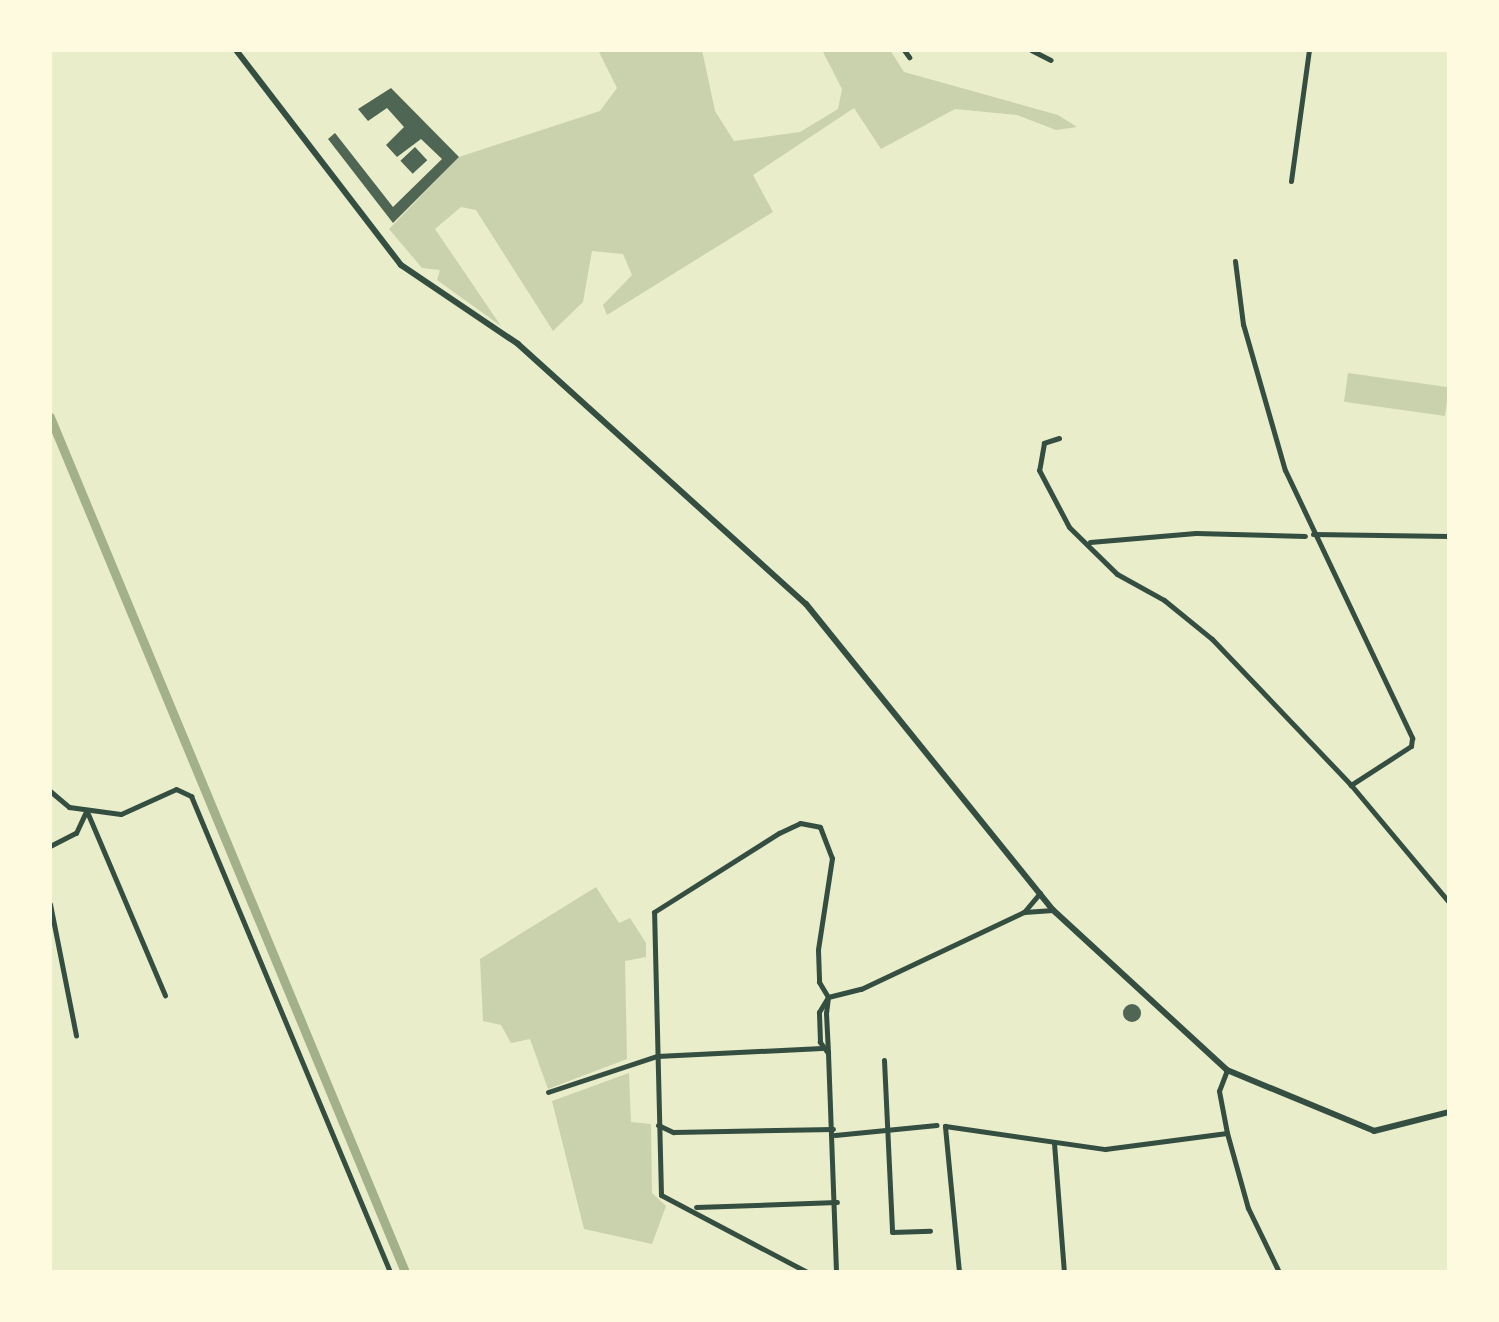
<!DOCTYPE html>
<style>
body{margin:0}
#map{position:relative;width:1499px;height:1322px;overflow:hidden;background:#e9edc9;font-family:"Public Sans",sans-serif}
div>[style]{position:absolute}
.green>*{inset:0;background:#cad2ad;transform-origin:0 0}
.canal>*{height:9px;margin:-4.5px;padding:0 4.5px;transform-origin:4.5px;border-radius:4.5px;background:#a3b18a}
.building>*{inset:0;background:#4f6655;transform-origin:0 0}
.round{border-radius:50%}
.minor>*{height:5px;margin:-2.5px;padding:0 2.5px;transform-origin:2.5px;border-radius:2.5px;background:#344e41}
.tertiary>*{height:6px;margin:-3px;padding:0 3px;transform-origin:3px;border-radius:3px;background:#344e41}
span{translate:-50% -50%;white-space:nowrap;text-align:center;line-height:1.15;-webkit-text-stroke:10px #fefae0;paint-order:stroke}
.frame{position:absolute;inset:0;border:52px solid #fefae0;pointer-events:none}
</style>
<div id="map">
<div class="green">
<div style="clip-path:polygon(598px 50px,702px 50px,715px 111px,734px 141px,800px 132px,838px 109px,842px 89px,822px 50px,890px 50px,904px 72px,1058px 115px,1077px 127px,1056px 130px,1017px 115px,955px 109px,881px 149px,854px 108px,753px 175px,773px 212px,607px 315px,603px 305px,632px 275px,623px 254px,592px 251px,583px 302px,553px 331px,476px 210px,461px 207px,435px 229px,501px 326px,437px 280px,440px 270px,422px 268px,389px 229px,459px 157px,600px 111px,617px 88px)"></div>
<div style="left:1348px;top:373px;width:102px;height:29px;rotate:8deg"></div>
<div style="clip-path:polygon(596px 887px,619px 923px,630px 918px,646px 943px,646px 957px,625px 961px,627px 1059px,548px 1089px,530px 1039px,511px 1043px,501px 1025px,483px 1021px,480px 959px)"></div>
<div style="clip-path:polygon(629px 1073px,631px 1122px,651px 1124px,652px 1193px,666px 1206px,652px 1244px,584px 1229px,552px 1101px)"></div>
</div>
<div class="canal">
<div style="left:50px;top:417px;width:926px;rotate:67.45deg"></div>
</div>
<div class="building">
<div style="clip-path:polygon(391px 88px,459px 157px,393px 223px,328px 139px,335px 133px,393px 207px,442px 159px,421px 139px,397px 157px,386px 145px,404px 127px,387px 108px,368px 121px,358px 109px)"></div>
<div style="left:415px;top:147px;width:18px;height:20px;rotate:47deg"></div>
<div class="round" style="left:1123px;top:1004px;width:18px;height:18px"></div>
</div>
<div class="minor">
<div style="left:904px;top:50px;width:9px;rotate:54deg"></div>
<div style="left:1031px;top:50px;width:22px;rotate:27deg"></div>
<div style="left:1291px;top:181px;width:132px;rotate:-82.2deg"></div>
<div style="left:1235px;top:261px;width:64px;rotate:82.8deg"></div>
<div style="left:1243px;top:324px;width:152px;rotate:74deg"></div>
<div style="left:1285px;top:470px;width:297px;rotate:64.6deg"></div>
<div style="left:1412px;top:738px;width:8px;rotate:97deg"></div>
<div style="left:1411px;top:746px;width:72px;rotate:147deg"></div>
<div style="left:1059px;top:438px;width:16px;rotate:162deg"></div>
<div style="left:1044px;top:443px;width:27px;rotate:100deg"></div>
<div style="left:1039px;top:470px;width:64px;rotate:62.2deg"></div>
<div style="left:1069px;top:527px;width:67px;rotate:44.4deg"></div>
<div style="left:1117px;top:574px;width:54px;rotate:29deg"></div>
<div style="left:1164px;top:600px;width:62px;rotate:39.1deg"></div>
<div style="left:1212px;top:639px;width:202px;rotate:46.4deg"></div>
<div style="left:1351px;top:785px;width:153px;rotate:50.1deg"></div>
<div style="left:1313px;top:534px;width:136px;rotate:0.8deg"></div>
<div style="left:1090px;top:542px;width:106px;rotate:-4.9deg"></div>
<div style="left:1196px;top:533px;width:109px;rotate:1.6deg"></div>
<div style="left:50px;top:791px;width:25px;rotate:40deg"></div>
<div style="left:69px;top:807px;width:52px;rotate:7.7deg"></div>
<div style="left:121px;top:814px;width:60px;rotate:-24.4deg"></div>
<div style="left:176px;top:789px;width:17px;rotate:25deg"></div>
<div style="left:191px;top:796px;width:516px;rotate:67.31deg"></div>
<div style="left:88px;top:814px;width:197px;rotate:67deg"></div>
<div style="left:50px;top:846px;width:29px;rotate:-27deg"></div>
<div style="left:76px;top:833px;width:23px;rotate:-65deg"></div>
<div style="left:50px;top:904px;width:134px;rotate:78.8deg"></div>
<div style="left:1024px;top:912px;width:29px;rotate:-4deg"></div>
<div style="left:828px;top:997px;width:16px;rotate:97deg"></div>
<div style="left:826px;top:1013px;width:40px;rotate:87.1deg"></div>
<div style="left:828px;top:1053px;width:14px;rotate:-126deg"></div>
<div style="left:820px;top:1042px;width:30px;rotate:-92deg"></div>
<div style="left:819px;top:1012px;width:17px;rotate:-59deg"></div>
<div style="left:828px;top:1053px;width:219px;rotate:87.9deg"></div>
<div style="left:884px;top:1060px;width:172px;rotate:87.3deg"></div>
<div style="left:892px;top:1232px;width:38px;rotate:-2deg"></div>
<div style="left:1227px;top:1070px;width:22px;rotate:111deg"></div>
<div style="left:1219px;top:1091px;width:43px;rotate:79.2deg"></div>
<div style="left:1227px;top:1133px;width:78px;rotate:74.4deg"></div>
<div style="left:1248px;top:1208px;width:71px;rotate:64.2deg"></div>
<div style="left:548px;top:1092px;width:115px;rotate:-18.3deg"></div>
<div style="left:657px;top:1056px;width:165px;rotate:-2.8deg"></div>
<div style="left:658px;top:1125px;width:17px;rotate:25deg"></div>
<div style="left:673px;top:1132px;width:160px;rotate:-1.1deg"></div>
<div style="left:835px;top:1135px;width:102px;rotate:-5.6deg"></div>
<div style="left:1054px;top:1143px;width:129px;rotate:85.6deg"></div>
<div style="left:696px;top:1207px;width:141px;rotate:-2deg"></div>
<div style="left:807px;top:1272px;width:165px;rotate:-152.2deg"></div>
<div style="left:661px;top:1195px;width:283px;rotate:-91.4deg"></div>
<div style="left:654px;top:912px;width:148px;rotate:-32.3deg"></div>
<div style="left:779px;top:833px;width:23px;rotate:-25deg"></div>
<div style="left:800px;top:823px;width:20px;rotate:11deg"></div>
<div style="left:820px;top:827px;width:33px;rotate:69deg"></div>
<div style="left:832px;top:858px;width:93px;rotate:98.7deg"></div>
<div style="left:818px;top:950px;width:32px;rotate:88deg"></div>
<div style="left:819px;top:982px;width:17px;rotate:59deg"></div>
<div style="left:828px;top:997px;width:34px;rotate:-14deg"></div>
<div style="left:861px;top:989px;width:180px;rotate:-25.3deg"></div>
<div style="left:1024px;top:912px;width:25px;rotate:-50deg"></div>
<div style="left:959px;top:1272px;width:147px;rotate:-95.5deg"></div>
<div style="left:945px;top:1126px;width:162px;rotate:8.2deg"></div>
<div style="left:1105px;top:1149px;width:123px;rotate:-7.5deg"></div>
</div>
<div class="tertiary">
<div style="left:236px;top:50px;width:271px;rotate:52.5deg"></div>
<div style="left:401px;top:265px;width:141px;rotate:34deg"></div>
<div style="left:518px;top:344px;width:388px;rotate:42.1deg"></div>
<div style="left:806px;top:604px;width:393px;rotate:51.1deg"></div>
<div style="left:1053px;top:910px;width:236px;rotate:42.6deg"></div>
<div style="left:1227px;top:1070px;width:159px;rotate:22.5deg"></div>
<div style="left:1374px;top:1131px;width:77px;rotate:-14.2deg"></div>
</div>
<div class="frame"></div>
</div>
